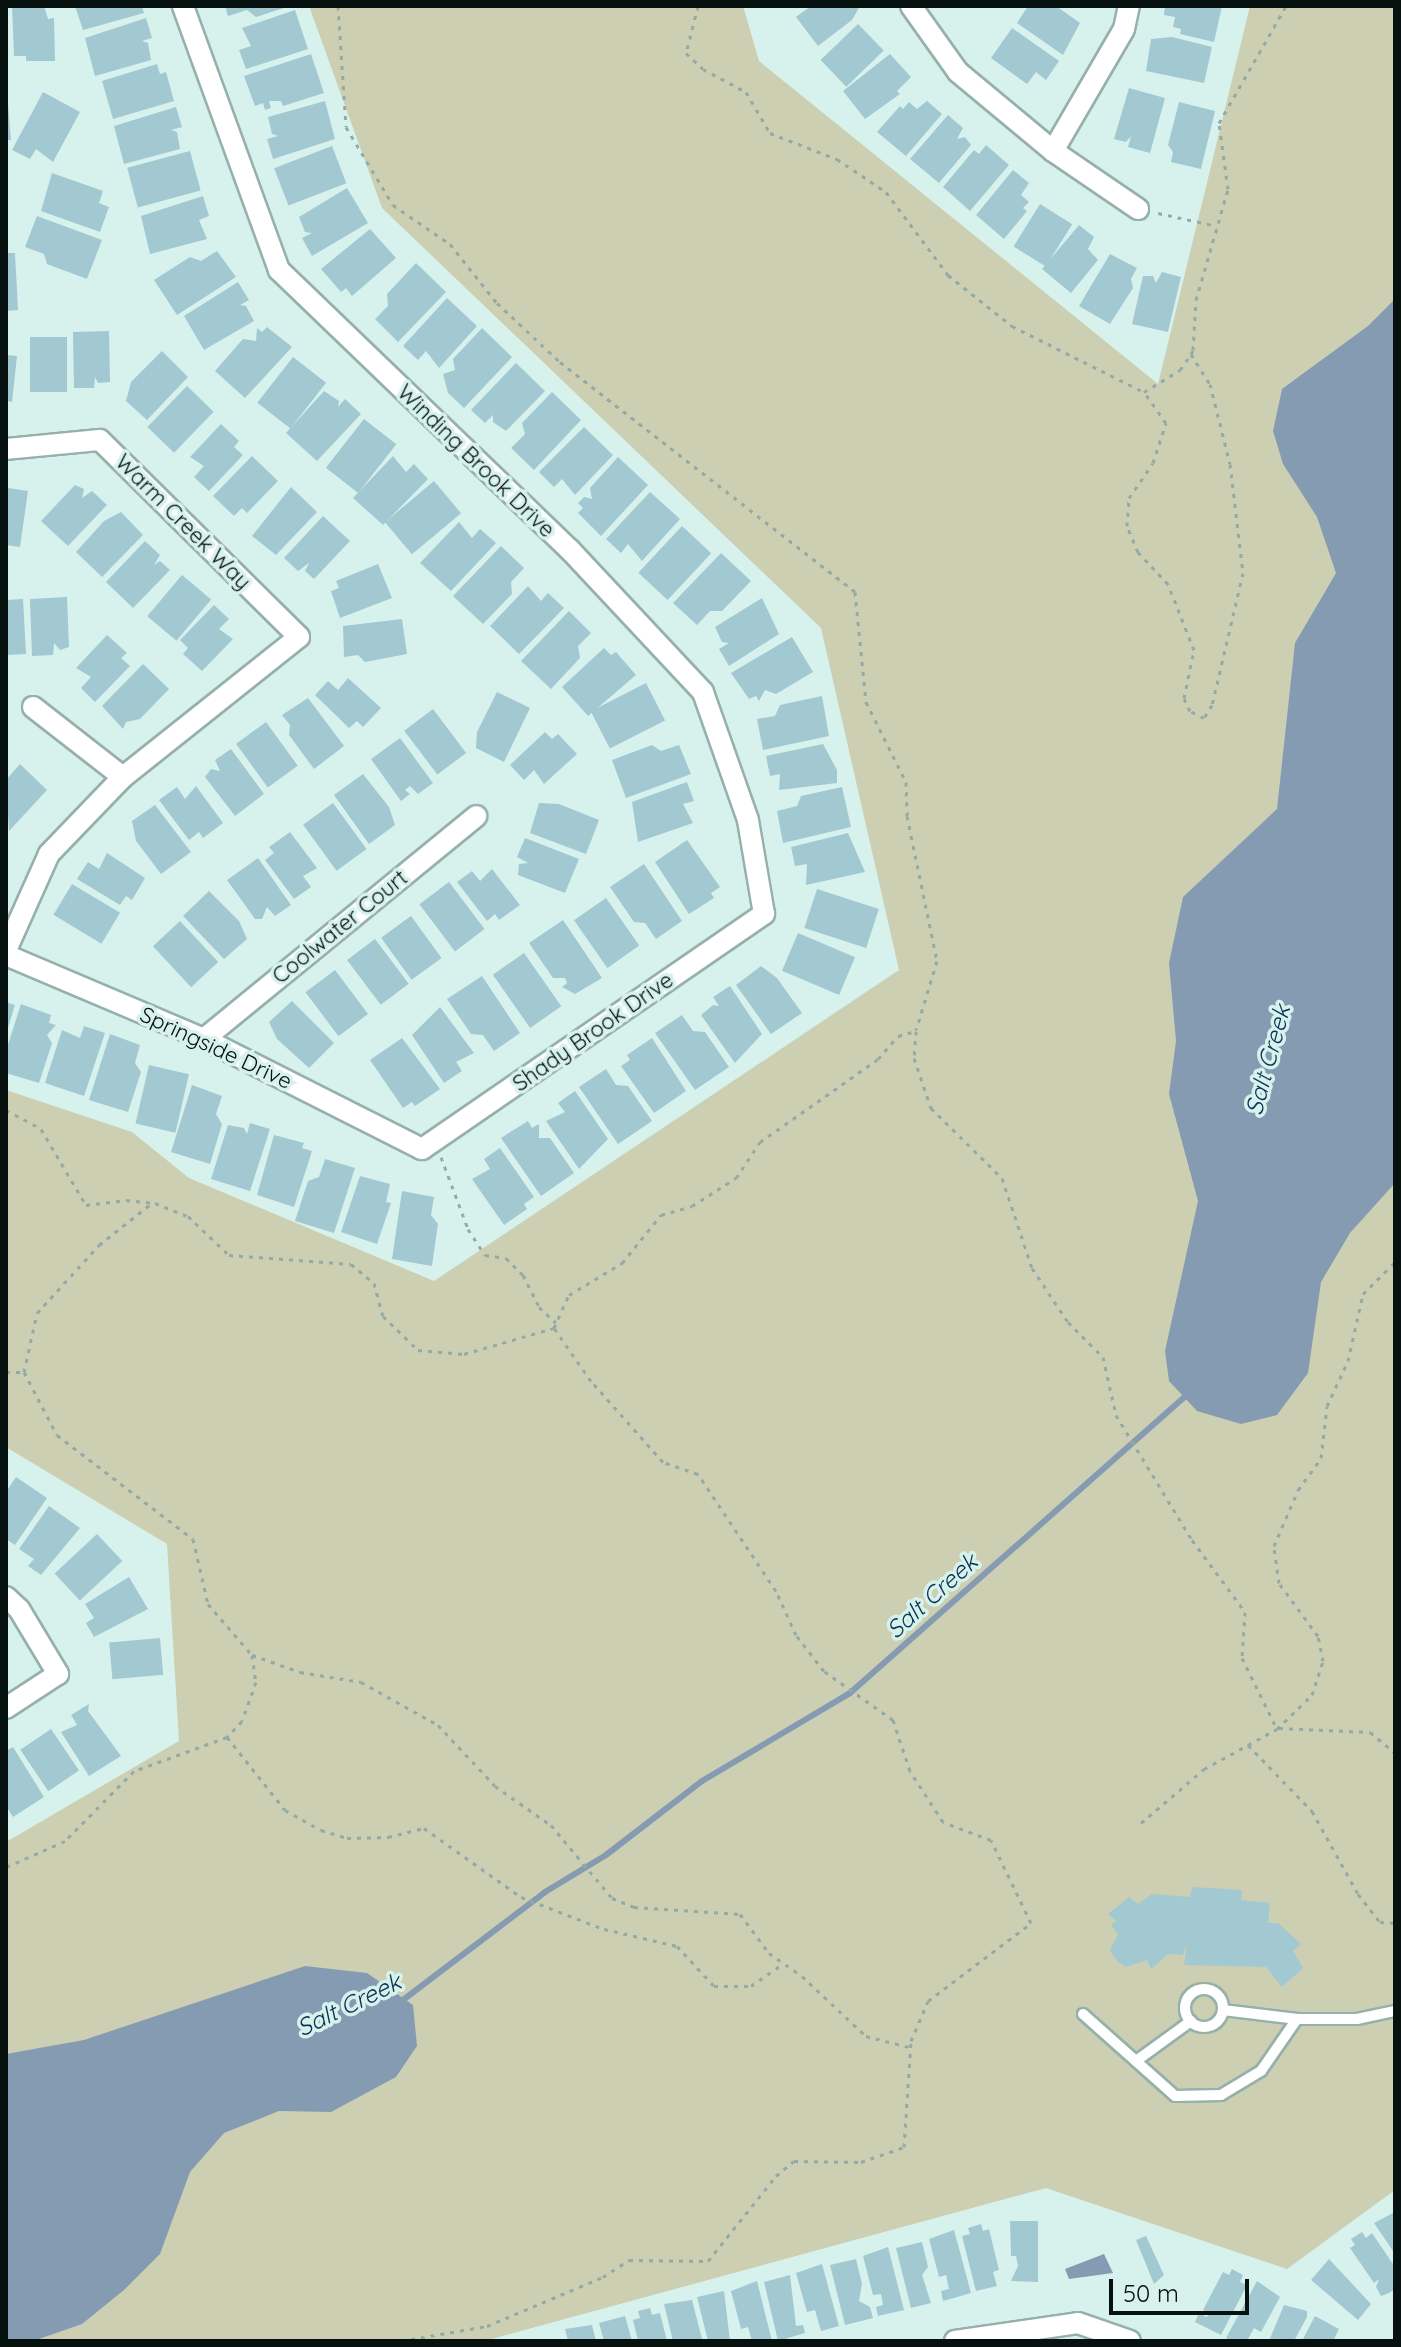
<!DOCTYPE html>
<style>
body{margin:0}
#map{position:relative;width:1401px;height:2347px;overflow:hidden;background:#d7f2ed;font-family:Quicksand,sans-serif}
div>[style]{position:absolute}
.green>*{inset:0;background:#cccfb1}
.water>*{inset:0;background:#859bb2}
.stream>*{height:6px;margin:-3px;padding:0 3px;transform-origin:3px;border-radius:3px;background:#859bb2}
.building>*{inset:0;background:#a2c8d2;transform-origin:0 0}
.path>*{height:3px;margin-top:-1.5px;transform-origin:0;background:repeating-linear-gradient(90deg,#94aaa6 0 4px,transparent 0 10px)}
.roads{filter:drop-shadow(2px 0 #96b0ab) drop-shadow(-2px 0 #96b0ab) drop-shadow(0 2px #96b0ab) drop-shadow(0 -2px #96b0ab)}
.service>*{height:10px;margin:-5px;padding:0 5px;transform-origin:5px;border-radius:5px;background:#fff}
.service>.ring{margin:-5px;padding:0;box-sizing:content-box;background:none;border:10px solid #fff;border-radius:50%}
.minor>*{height:20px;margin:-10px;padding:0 10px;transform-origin:10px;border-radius:10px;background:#fff}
span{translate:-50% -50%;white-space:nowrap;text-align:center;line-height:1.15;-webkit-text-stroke:7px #d7f2ed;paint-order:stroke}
.street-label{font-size:22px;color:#07110f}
.water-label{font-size:24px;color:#0c3052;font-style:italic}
.frame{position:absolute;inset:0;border:8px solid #07110f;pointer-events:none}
.scale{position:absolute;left:1109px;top:2279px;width:140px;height:36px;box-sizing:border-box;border:4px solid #07110f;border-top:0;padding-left:10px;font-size:24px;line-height:28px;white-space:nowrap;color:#07110f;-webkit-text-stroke:6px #d7f2ed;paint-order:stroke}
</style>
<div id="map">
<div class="green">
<div style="clip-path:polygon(309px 6px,743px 6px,759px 61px,1158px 384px,1250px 6px,1395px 6px,1395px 2190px,1287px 2269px,1046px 2188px,484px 2341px,6px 2341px,6px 1842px,179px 1741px,167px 1544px,6px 1447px,6px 1090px,132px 1132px,189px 1178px,434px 1281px,899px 970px,821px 628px,382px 208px)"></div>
</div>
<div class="water">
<div style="clip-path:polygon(1395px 299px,1395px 1183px,1350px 1233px,1321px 1282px,1308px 1373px,1277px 1415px,1241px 1424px,1197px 1411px,1169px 1381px,1165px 1351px,1198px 1201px,1169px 1094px,1176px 1041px,1169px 963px,1183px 897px,1277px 809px,1295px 643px,1336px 573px,1317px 517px,1283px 464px,1273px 431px,1282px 389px,1368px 326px)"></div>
<div style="clip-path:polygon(305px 1966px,367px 1973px,413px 2005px,417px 2046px,396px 2077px,331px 2112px,279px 2111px,224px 2133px,190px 2172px,160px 2254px,124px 2290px,82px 2324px,33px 2341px,6px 2341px,6px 2054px,84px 2040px)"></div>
<div style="clip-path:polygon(1104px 2254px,1113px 2273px,1069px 2279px,1065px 2269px)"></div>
</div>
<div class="stream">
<div style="left:399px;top:2003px;width:183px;rotate:-37.2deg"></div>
<div style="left:545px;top:1892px;width:71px;rotate:-31.2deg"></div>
<div style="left:606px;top:1855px;width:121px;rotate:-37.6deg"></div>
<div style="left:702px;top:1781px;width:172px;rotate:-30.7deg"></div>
<div style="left:850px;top:1693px;width:453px;rotate:-41.5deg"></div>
</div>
<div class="building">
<div style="clip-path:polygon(12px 6px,44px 6px,48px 19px,54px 18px,55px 61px,26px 61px,26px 56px,14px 56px)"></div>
<div style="clip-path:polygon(75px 6px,142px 6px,144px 13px,83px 30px)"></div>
<div style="clip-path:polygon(225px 6px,287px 6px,287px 7px,256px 17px,247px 10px,228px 16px)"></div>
<div style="clip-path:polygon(811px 6px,860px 6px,852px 20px,818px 46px,796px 17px)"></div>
<div style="clip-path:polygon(1028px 6px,1056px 6px,1080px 23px,1063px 55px,1017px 23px)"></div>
<div style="clip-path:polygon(1165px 6px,1222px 6px,1214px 42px,1180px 34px,1181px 29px,1173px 27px,1175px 17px,1164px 15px)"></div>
<div style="clip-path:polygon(295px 10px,308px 49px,246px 69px,239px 50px,251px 46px,242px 28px)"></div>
<div style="clip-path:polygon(146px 18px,152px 38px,142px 41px,148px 43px,151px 60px,95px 76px,85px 38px)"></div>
<div style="left:858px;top:24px;width:37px;height:52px;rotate:46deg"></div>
<div style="clip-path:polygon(1012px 28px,1059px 61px,1046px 80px,1036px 72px,1027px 84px,991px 58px)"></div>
<div style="clip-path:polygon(1172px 37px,1212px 47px,1204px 83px,1146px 71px,1151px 39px)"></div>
<div style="clip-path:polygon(311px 54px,324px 93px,283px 106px,281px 101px,269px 101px,271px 108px,265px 110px,263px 103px,255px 106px,244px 76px)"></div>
<div style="clip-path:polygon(890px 54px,911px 77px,897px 91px,900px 94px,865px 119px,843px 91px)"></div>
<div style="clip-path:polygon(157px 64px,160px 74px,166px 72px,174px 101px,113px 119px,102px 81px)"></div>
<div style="clip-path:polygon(6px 79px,11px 140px,6px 140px)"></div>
<div style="clip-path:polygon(1129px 88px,1165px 98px,1150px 153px,1128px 147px,1131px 136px,1126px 142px,1114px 139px)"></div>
<div style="clip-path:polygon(43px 92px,80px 112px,53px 162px,36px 149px,30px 159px,12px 150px)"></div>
<div style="clip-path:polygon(325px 101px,335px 139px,273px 159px,267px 139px,278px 136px,272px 134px,268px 117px)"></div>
<div style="clip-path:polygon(927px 101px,942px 114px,906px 156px,877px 132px,900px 106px,903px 109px,909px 102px,917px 109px)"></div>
<div style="clip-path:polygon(1179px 102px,1215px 111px,1201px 169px,1171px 162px,1173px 152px,1168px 145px)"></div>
<div style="clip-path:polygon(176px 107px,182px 127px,171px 130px,177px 132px,180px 149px,124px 164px,114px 126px)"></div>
<div style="clip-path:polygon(948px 115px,963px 128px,957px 139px,965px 137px,971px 145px,939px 183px,910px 159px)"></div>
<div style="clip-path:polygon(986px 145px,1009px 165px,970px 211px,943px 187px,974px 150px,979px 154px)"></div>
<div style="left:332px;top:146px;width:40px;height:62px;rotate:69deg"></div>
<div style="left:190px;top:151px;width:41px;height:65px;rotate:75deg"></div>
<div style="clip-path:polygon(1013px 170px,1029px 183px,1021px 195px,1029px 202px,1023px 208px,1027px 211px,1004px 239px,976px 215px)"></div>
<div style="clip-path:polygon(52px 173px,103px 191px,99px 203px,109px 207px,100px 232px,41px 211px)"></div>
<div style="clip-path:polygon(347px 188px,368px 223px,312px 256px,302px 238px,312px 233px,305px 232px,299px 217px)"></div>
<div style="clip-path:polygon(203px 196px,209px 216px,199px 220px,207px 239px,150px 254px,141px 216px)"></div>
<div style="left:1040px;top:204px;width:38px;height:50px;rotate:32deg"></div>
<div style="clip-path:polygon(37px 216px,102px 240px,87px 279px,47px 264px,44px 254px,25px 247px)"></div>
<div style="clip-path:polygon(1079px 225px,1094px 237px,1088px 249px,1098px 260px,1071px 293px,1042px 269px)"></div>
<div style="clip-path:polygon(370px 229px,396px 258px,352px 296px,346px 288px,341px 292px,321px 269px)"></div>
<div style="clip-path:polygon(217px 251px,236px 277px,177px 315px,154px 280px,190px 257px,201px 261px)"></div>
<div style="clip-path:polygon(6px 253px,15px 253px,18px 310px,6px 311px)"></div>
<div style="clip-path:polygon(1110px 254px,1137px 268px,1131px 279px,1133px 288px,1110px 324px,1079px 306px)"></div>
<div style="clip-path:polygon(416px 263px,446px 292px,398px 342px,375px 319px,388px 306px,387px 294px)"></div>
<div style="clip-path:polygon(1162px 272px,1181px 277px,1168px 332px,1132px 324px,1143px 276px,1153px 276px,1156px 283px)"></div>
<div style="clip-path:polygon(238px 282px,249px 300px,240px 305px,246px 306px,254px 321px,204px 350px,184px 316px)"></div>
<div style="clip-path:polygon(447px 298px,477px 326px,439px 368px,426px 351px,418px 360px,403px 346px)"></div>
<div style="clip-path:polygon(267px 327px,292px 347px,245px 398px,215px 371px,243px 339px,256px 341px,257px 328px,262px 332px)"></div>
<div style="clip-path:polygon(482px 328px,512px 357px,464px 408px,448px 393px,443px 374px,455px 370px,453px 359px)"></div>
<div style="clip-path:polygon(109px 331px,110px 382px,98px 383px,95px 377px,94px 388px,74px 388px,73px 332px)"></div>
<div style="left:67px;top:337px;width:55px;height:37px;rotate:90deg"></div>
<div style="clip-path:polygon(162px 351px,188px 377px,147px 420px,126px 401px,131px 382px)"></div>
<div style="clip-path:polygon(6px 355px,17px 356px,12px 402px,6px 401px)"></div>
<div style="left:293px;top:357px;width:42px;height:58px;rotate:38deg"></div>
<div style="clip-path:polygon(516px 363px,545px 391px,506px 431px,493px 422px,493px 415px,485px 423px,471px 410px)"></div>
<div style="left:187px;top:386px;width:37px;height:57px;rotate:44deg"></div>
<div style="clip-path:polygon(324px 391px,339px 401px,338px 407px,345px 399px,361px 414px,317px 461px,286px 433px)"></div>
<div style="clip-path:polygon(552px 392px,581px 420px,534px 470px,511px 448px,525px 434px,522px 423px)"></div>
<div style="left:364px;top:419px;width:41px;height:62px;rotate:38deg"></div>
<div style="clip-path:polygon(221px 424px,239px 441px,234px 447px,243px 455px,209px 491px,194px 477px,204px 466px,190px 457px)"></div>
<div style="clip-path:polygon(584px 427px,613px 455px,575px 495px,562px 479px,554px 487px,539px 472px)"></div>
<div style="clip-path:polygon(252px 456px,278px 481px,247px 513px,242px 508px,234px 516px,213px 496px)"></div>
<div style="clip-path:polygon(393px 456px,406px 472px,414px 464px,428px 479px,383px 525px,353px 498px)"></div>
<div style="clip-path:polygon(618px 457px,648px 485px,601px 536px,578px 513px,583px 508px,578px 503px,584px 497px,592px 499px,590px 488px)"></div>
<div style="left:434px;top:481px;width:42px;height:64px;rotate:50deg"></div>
<div style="clip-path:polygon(75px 485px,84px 489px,82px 498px,92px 491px,107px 505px,68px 546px,41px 521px)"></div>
<div style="clip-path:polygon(291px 487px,317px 512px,276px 555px,252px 536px)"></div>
<div style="clip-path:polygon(8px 488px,28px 491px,20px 547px,6px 545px)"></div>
<div style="clip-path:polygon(650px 492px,680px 519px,642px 561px,628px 544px,621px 553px,606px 539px)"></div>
<div style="clip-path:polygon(121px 512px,143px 535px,102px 577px,76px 552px,104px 521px)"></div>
<div style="clip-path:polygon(323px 516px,350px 541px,314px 579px,305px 571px,309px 563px,298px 571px,284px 558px)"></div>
<div style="clip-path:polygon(459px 522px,472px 538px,480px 529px,496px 543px,451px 591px,420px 563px)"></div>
<div style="left:682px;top:526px;width:40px;height:64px;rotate:43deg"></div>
<div style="clip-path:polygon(145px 541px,160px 555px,154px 565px,160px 561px,170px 570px,133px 608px,106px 582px)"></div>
<div style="clip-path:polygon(501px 546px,524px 568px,511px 582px,512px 594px,483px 624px,453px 596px)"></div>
<div style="clip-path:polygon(721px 553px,751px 581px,722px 611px,710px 611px,697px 625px,673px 603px)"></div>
<div style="clip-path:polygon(378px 564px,392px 598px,340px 618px,331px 591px,339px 588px,336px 581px)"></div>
<div style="left:182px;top:575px;width:38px;height:54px;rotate:40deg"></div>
<div style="clip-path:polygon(528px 586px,541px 601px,548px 593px,564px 608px,519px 654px,490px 626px)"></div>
<div style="clip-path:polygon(67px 597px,69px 647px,60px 650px,54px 643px,53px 655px,32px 656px,30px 599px)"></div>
<div style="clip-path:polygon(762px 598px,779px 634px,729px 666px,719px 649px,729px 643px,722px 642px,715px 627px)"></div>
<div style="clip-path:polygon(23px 599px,26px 654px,6px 655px,6px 600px)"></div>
<div style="clip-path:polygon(214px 605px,229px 619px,219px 629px,233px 639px,202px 671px,183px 654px,188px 648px,180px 640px)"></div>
<div style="clip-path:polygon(569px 611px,591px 633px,578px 646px,580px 658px,551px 689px,521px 661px)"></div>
<div style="clip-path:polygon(402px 619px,407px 654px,365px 662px,358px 655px,344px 657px,343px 626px)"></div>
<div style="clip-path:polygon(107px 635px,127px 653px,121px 658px,130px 666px,95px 702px,81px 688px,91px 677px,76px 668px)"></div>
<div style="clip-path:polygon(792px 637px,813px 672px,776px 694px,765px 690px,759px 701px,756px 696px,749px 699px,731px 673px)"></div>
<div style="clip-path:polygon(604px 648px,611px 655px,616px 652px,636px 675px,588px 716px,562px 687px)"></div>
<div style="clip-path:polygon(143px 664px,169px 689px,140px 719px,126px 722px,123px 729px,102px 706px)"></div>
<div style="clip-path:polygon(348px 678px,381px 708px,363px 727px,357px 721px,349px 728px,315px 695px,328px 681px,338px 690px)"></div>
<div style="left:646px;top:683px;width:42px;height:62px;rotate:63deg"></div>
<div style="clip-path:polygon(497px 692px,530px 708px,504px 762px,476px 748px,477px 732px)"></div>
<div style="clip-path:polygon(822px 696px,829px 736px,763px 750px,757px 719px,775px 716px,780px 705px)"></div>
<div style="clip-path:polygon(308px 698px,344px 746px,314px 769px,289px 735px,290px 725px,282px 715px)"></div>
<div style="left:433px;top:709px;width:55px;height:36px;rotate:53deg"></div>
<div style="left:266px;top:722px;width:54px;height:37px;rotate:54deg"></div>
<div style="clip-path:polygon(545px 732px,552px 739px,558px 734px,577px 754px,544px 784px,534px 770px,524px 780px,510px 765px)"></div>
<div style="clip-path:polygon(400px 738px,433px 783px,418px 794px,410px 786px,405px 790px,410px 794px,401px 801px,371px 759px)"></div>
<div style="clip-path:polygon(823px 744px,837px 770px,837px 783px,779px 790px,780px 774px,770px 776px,766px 756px)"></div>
<div style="clip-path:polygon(652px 745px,661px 751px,679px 745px,691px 774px,626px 798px,612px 760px)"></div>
<div style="clip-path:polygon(231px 749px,264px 794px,235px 816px,205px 777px,211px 769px,220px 771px,215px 760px)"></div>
<div style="clip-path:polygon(20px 764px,47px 790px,9px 831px,6px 780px)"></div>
<div style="clip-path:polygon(363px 774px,389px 807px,395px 825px,369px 844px,334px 795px)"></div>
<div style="clip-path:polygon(687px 782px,694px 801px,683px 804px,693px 823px,638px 842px,632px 802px)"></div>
<div style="clip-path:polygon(196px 786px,223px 823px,203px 838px,199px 832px,189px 840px,159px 800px,177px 787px,185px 799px)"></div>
<div style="clip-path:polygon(842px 787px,851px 827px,783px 843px,777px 811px,797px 806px,801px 796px)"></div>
<div style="left:333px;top:803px;width:57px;height:37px;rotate:54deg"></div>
<div style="clip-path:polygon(539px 803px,559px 804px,599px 820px,586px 854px,530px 833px)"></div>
<div style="clip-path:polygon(155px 805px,191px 852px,161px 874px,136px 841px,132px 821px)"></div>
<div style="clip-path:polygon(290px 832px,317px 868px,303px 876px,311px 887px,294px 899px,265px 860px,274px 853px,269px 847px)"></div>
<div style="clip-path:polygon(848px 833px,865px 872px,806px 885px,807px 864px,795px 866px,791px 847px)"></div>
<div style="clip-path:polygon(525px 838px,579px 859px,565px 893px,518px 875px,519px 864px,528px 863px,517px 857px)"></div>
<div style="clip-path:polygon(687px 840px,720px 887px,711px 893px,714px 898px,689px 914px,655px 862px)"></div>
<div style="clip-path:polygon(107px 853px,145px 878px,132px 900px,126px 896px,120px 905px,77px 879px,88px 862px,99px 869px)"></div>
<div style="clip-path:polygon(258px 858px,291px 905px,275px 916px,267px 907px,262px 919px,255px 919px,227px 880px)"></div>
<div style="clip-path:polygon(644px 864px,682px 921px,656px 939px,645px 923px,634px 922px,610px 887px)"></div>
<div style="clip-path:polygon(492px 869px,520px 905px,499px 920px,495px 914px,487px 921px,457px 882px,472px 871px,480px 881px)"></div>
<div style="left:449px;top:882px;width:59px;height:37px;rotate:53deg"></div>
<div style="left:72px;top:884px;width:56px;height:36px;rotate:31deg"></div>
<div style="left:817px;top:889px;width:65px;height:41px;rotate:18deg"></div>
<div style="clip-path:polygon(209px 891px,239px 921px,247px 939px,224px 959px,183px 916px)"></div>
<div style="left:606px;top:898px;width:58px;height:39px;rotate:55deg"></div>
<div style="left:411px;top:916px;width:52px;height:37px;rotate:54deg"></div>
<div style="clip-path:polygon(563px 920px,602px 978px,575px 994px,562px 987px,567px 983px,565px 978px,553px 978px,529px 943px)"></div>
<div style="left:180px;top:921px;width:56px;height:37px;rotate:47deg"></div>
<div style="left:798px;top:933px;width:62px;height:41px;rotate:23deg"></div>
<div style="left:375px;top:939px;width:56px;height:35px;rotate:53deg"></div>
<div style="left:524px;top:953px;width:65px;height:38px;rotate:55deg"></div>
<div style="clip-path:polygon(761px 966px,777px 978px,802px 1013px,771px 1034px,736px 985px)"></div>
<div style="left:335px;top:970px;width:55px;height:37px;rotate:53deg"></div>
<div style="clip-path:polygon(482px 976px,520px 1033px,494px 1051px,483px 1035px,471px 1034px,447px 999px)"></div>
<div style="clip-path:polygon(730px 986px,762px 1034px,735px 1063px,701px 1015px,713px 1005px,719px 1006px,713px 997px)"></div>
<div style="clip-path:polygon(292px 1001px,334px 1043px,309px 1068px,277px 1039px,269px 1022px)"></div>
<div style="clip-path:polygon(6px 1002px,15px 1005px,7px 1031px,6px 1031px)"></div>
<div style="clip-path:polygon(21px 1004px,51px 1015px,49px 1023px,56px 1025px,47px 1035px,52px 1043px,39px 1083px,6px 1073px,6px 1051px)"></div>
<div style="clip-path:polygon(440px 1007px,474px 1053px,456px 1062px,462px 1071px,444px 1083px,412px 1035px)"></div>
<div style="clip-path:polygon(682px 1015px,693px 1031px,705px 1032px,729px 1067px,695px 1090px,655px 1033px)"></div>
<div style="clip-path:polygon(84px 1026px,105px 1033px,84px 1096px,45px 1083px,62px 1030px,80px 1038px)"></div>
<div style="clip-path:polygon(110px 1034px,140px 1045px,135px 1063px,141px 1072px,128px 1112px,89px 1100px)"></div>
<div style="clip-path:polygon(402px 1038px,440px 1089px,415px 1106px,412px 1102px,403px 1108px,370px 1060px)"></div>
<div style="clip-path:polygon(652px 1038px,686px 1091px,654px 1113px,621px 1066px,630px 1060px,627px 1055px)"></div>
<div style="left:149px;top:1065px;width:41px;height:60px;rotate:13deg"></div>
<div style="clip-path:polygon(606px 1069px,616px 1085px,628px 1086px,652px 1121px,618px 1144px,579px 1087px)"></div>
<div style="clip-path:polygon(192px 1085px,222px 1096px,216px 1114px,222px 1124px,210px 1164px,171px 1152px)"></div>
<div style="clip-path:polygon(575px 1091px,608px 1139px,579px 1169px,546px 1121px,565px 1112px,558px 1103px)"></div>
<div style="clip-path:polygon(528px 1121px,532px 1128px,539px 1124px,539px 1138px,550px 1138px,574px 1173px,541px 1196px,501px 1138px)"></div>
<div style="clip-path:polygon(250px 1123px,270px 1129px,250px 1191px,211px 1179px,228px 1125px,244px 1128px,247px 1134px)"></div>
<div style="clip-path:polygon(274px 1135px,304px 1143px,302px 1148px,312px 1151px,294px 1207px,257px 1195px)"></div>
<div style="clip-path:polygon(500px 1148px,534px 1197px,524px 1204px,527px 1209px,504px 1225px,472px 1179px,490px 1169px,484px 1159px)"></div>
<div style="clip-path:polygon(325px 1159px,355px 1168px,334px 1233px,295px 1221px,308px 1181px,319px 1177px)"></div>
<div style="clip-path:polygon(360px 1176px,390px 1184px,386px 1202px,391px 1203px,377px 1244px,341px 1232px)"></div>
<div style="clip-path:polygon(402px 1191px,434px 1197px,431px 1215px,438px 1224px,432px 1266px,392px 1259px)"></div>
<div style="clip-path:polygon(16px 1477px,47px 1498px,15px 1545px,6px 1539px,6px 1492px)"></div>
<div style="clip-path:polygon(49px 1506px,80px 1528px,41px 1575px,28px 1566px,34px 1559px,19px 1549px)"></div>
<div style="left:97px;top:1534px;width:37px;height:58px;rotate:47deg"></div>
<div style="clip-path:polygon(129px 1577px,148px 1609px,94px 1637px,86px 1623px,94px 1618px,85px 1604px)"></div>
<div style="left:160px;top:1638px;width:37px;height:51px;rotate:85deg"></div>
<div style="clip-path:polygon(89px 1704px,88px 1711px,121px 1756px,89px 1776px,61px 1732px,77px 1725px,71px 1715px)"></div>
<div style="left:51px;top:1729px;width:50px;height:37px;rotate:56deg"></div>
<div style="clip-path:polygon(13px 1747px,44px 1797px,13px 1817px,6px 1806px,6px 1751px)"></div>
<div style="clip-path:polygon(1192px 1887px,1242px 1890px,1241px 1900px,1270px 1903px,1268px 1923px,1278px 1923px,1301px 1944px,1293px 1951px,1303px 1968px,1282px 1987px,1266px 1967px,1184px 1965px,1187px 1942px,1183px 1955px,1168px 1954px,1151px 1969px,1147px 1960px,1126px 1967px,1118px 1962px,1110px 1950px,1118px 1934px,1111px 1925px,1116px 1921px,1108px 1914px,1129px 1897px,1138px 1904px,1152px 1894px,1190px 1897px)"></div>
<div style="clip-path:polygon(1395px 2212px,1395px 2254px,1374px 2223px)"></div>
<div style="clip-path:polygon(1010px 2221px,1038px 2221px,1038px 2282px,1011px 2281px,1018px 2266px,1016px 2256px,1011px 2256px)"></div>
<div style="clip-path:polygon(981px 2224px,983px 2231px,989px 2229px,999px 2270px,993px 2272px,997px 2286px,976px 2291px,962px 2236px,970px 2234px,968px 2228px)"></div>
<div style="clip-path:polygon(954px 2230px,971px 2293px,943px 2301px,941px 2291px,949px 2289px,946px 2275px,939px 2277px,929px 2239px)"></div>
<div style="clip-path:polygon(1362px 2232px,1366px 2238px,1372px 2233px,1395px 2267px,1395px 2289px,1389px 2293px,1381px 2296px,1376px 2287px,1379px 2279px,1374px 2283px,1350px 2248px,1355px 2245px,1351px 2239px)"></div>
<div style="clip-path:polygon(1146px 2236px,1164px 2275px,1154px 2284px,1136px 2240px)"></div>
<div style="clip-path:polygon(922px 2242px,928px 2267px,922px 2275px,931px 2303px,911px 2308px,896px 2248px)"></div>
<div style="clip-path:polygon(888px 2247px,904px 2310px,878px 2316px,876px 2307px,883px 2305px,881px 2294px,873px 2295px,863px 2256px)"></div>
<div style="clip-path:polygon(856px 2259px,862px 2284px,859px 2301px,870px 2307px,873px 2318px,845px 2325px,830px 2265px)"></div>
<div style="clip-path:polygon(1329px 2259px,1371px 2304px,1358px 2320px,1311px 2280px)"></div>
<div style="clip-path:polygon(822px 2264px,839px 2326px,821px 2331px,815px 2310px,807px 2312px,796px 2273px)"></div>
<div style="clip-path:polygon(1232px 2269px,1243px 2275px,1240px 2282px,1247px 2285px,1221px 2335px,1195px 2322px,1199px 2313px,1207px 2317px,1209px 2313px,1203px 2310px,1223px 2272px,1229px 2275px)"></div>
<div style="clip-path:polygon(790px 2275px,796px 2326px,803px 2325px,805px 2333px,778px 2341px,764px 2282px)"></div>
<div style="clip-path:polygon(757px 2281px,772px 2341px,752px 2341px,748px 2327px,741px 2329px,731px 2291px)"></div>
<div style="clip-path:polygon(1257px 2281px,1280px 2297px,1261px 2332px,1254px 2328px,1247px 2341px,1232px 2341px,1226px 2338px)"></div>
<div style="clip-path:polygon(724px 2291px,730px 2341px,708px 2341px,697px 2297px)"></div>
<div style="clip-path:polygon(692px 2300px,702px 2339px,673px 2341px,664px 2304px)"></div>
<div style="clip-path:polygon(1284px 2305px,1307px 2311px,1307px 2317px,1294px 2341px,1269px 2341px)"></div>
<div style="clip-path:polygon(650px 2308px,652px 2315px,660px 2313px,667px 2341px,638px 2341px,633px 2320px,640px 2318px,638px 2311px)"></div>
<div style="clip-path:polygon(625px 2316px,632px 2341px,604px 2341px,599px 2323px)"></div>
<div style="clip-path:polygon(1315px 2316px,1339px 2329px,1333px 2341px,1302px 2341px)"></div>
<div style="clip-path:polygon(592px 2325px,596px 2341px,568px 2341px,565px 2329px)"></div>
</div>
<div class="path">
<div style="left:338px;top:6px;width:121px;rotate:86.2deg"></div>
<div style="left:346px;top:127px;width:91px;rotate:58.9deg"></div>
<div style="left:393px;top:205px;width:69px;rotate:34.4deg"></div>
<div style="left:450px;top:244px;width:75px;rotate:51.5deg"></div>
<div style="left:497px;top:303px;width:86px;rotate:43.1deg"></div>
<div style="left:560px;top:362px;width:374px;rotate:37.9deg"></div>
<div style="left:855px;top:592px;width:111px;rotate:84.3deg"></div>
<div style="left:866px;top:702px;width:89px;rotate:63.4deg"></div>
<div style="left:906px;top:782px;width:34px;rotate:88deg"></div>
<div style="left:907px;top:816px;width:148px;rotate:78.3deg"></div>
<div style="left:937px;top:961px;width:72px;rotate:106.9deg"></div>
<div style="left:698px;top:6px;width:49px;rotate:104.3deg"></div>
<div style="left:686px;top:53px;width:23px;rotate:43deg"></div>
<div style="left:703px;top:69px;width:49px;rotate:28.1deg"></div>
<div style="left:746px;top:92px;width:48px;rotate:59.7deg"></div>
<div style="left:770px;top:133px;width:72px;rotate:21.2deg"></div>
<div style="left:837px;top:159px;width:59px;rotate:34deg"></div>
<div style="left:886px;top:192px;width:104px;rotate:53.2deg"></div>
<div style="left:948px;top:275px;width:82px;rotate:38.6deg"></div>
<div style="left:1012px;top:326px;width:148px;rotate:26.6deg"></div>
<div style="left:1158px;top:213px;width:60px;rotate:12.4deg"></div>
<div style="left:1191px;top:354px;width:36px;rotate:58deg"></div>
<div style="left:1210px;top:384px;width:82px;rotate:76deg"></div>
<div style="left:1230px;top:464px;width:110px;rotate:83.2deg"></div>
<div style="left:1243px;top:573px;width:136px;rotate:103.2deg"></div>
<div style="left:1212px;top:705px;width:15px;rotate:122deg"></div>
<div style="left:1204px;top:718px;width:16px;rotate:-153deg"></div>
<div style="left:1190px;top:711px;width:14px;rotate:-115deg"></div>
<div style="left:1184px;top:698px;width:49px;rotate:-78.2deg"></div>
<div style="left:1194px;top:650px;width:71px;rotate:-111.5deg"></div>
<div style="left:1168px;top:584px;width:44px;rotate:-133.2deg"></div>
<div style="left:1138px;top:552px;width:28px;rotate:-113deg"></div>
<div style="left:1127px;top:526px;width:28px;rotate:-86deg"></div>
<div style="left:1129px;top:498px;width:42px;rotate:-55.6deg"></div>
<div style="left:1153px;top:463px;width:42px;rotate:-72deg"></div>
<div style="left:1166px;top:423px;width:38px;rotate:-125deg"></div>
<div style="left:1144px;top:392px;width:42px;rotate:-31.4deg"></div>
<div style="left:1180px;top:370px;width:19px;rotate:-55deg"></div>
<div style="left:1191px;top:354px;width:4px;rotate:-63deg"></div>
<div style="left:1193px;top:350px;width:50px;rotate:-86.6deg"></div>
<div style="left:1196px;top:300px;width:116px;rotate:-73.9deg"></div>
<div style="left:1228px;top:189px;width:67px;rotate:-97.8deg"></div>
<div style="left:1219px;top:123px;width:135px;rotate:-60.2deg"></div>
<div style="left:6px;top:1110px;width:40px;rotate:28deg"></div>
<div style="left:41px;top:1129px;width:88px;rotate:59.4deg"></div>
<div style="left:86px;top:1205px;width:40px;rotate:-7.1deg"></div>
<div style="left:126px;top:1200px;width:29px;rotate:6deg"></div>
<div style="left:155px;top:1203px;width:35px;rotate:22deg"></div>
<div style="left:188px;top:1216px;width:57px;rotate:43.6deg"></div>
<div style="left:229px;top:1255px;width:122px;rotate:4.2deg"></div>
<div style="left:351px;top:1264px;width:30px;rotate:40deg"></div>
<div style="left:374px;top:1283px;width:34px;rotate:75deg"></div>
<div style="left:383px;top:1316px;width:49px;rotate:44.2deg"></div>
<div style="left:418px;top:1350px;width:46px;rotate:5deg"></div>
<div style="left:464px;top:1354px;width:94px;rotate:-16.1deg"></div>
<div style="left:441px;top:1157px;width:77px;rotate:69.4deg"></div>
<div style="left:468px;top:1229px;width:31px;rotate:57deg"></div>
<div style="left:485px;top:1255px;width:21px;rotate:8deg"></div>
<div style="left:506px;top:1258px;width:24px;rotate:45deg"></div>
<div style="left:523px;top:1275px;width:36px;rotate:63deg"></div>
<div style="left:539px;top:1307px;width:23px;rotate:43deg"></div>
<div style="left:6px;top:1372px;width:18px"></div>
<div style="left:24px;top:1372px;width:71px;rotate:62.4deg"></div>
<div style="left:57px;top:1435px;width:171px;rotate:37.4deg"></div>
<div style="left:193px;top:1539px;width:67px;rotate:77deg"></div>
<div style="left:208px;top:1604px;width:67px;rotate:49.2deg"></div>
<div style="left:252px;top:1655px;width:27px;rotate:82deg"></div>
<div style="left:256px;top:1682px;width:41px;rotate:109.7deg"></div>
<div style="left:242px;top:1721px;width:22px;rotate:133deg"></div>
<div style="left:227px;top:1737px;width:99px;rotate:159.9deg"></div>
<div style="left:134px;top:1771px;width:98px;rotate:134.6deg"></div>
<div style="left:65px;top:1841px;width:64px;rotate:156.2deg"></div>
<div style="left:24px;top:1372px;width:60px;rotate:-77.6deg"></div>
<div style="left:37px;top:1313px;width:92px;rotate:-47.6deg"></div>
<div style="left:99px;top:1245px;width:68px;rotate:-38.4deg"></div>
<div style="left:252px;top:1655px;width:51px;rotate:19.5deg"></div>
<div style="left:300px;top:1672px;width:62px;rotate:9.3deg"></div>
<div style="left:361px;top:1682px;width:88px;rotate:29.2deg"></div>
<div style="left:438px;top:1725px;width:83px;rotate:46.9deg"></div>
<div style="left:495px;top:1786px;width:68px;rotate:34.9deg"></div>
<div style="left:551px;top:1825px;width:95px;rotate:50.1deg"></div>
<div style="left:612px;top:1898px;width:24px;rotate:22deg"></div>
<div style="left:634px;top:1907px;width:106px;rotate:3.8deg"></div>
<div style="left:740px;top:1914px;width:49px;rotate:53.4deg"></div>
<div style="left:769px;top:1953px;width:40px;rotate:34.9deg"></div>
<div style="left:802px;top:1976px;width:88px;rotate:43.2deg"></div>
<div style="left:866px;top:2036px;width:44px;rotate:14.3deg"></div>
<div style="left:1279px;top:1728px;width:91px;rotate:2.5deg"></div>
<div style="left:1370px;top:1732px;width:33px;rotate:40deg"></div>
<div style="left:227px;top:1737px;width:93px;rotate:51.5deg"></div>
<div style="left:285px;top:1810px;width:41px;rotate:29.1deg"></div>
<div style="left:321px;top:1830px;width:27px;rotate:17deg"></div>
<div style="left:347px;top:1838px;width:41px;rotate:-1.4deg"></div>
<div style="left:388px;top:1837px;width:37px;rotate:-14deg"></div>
<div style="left:424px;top:1828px;width:119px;rotate:35.4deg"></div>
<div style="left:521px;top:1897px;width:89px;rotate:21.1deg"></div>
<div style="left:604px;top:1929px;width:75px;rotate:13.1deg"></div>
<div style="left:677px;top:1946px;width:54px;rotate:47.2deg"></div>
<div style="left:714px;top:1986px;width:37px"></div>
<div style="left:751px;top:1986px;width:38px;rotate:-35deg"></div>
<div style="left:1248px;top:1745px;width:92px;rotate:45.9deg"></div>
<div style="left:1312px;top:1811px;width:95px;rotate:61deg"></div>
<div style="left:1358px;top:1894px;width:36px;rotate:52deg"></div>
<div style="left:1380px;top:1922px;width:15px;rotate:4deg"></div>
<div style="left:1141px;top:1823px;width:83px;rotate:-40.6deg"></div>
<div style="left:1204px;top:1769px;width:83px;rotate:-28.7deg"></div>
<div style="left:1277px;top:1729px;width:49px;rotate:-44.2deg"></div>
<div style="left:1312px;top:1695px;width:36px;rotate:-72deg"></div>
<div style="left:1323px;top:1661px;width:25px;rotate:-101deg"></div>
<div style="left:1318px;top:1636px;width:66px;rotate:-126.3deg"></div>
<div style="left:1279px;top:1583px;width:37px;rotate:-98deg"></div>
<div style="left:1274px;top:1546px;width:61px;rotate:-66.8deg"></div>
<div style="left:1298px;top:1490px;width:39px;rotate:-54deg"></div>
<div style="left:1321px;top:1458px;width:52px;rotate:-83.4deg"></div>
<div style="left:1327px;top:1406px;width:50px;rotate:-65deg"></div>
<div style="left:1348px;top:1361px;width:69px;rotate:-77.4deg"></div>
<div style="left:1363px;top:1294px;width:45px;rotate:-45deg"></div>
<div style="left:401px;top:2341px;width:87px;rotate:-9.9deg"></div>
<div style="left:487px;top:2326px;width:126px;rotate:-22.9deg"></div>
<div style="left:603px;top:2277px;width:31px;rotate:-33deg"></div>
<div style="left:629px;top:2260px;width:79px;rotate:0.7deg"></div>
<div style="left:708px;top:2261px;width:109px;rotate:-51.3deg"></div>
<div style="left:776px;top:2176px;width:23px;rotate:-40deg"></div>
<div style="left:794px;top:2161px;width:67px;rotate:0.9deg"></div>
<div style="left:861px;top:2162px;width:46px;rotate:-19.2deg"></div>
<div style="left:904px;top:2147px;width:106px;rotate:-86.2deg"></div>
<div style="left:911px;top:2041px;width:43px;rotate:-67deg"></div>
<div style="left:928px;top:2001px;width:129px;rotate:-37.1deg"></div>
<div style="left:1031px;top:1923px;width:92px;rotate:-115.7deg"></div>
<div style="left:991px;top:1840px;width:51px;rotate:-159.4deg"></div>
<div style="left:943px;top:1822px;width:61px;rotate:-122.9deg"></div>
<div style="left:910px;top:1771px;width:54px;rotate:-108.4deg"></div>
<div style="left:893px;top:1720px;width:85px;rotate:-144.6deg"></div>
<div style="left:824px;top:1671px;width:46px;rotate:-127.9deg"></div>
<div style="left:796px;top:1635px;width:48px;rotate:-114.4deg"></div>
<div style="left:776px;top:1591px;width:141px;rotate:-123.7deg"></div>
<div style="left:698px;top:1474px;width:37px;rotate:-161deg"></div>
<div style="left:663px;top:1462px;width:108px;rotate:-131.6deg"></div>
<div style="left:591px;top:1381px;width:65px;rotate:-124.9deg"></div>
<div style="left:554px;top:1328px;width:36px;rotate:-66deg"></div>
<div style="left:569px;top:1295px;width:62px;rotate:-31.1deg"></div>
<div style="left:622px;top:1263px;width:62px;rotate:-50.9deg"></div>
<div style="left:661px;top:1215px;width:32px;rotate:-16deg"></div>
<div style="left:692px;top:1206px;width:52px;rotate:-32.5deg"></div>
<div style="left:736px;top:1178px;width:43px;rotate:-56.3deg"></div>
<div style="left:760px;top:1142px;width:144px;rotate:-35.1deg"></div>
<div style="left:878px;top:1059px;width:30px;rotate:-49deg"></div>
<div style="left:898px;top:1036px;width:19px;rotate:-16deg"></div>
<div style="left:916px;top:1031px;width:27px;rotate:94deg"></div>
<div style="left:914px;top:1058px;width:53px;rotate:71.2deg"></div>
<div style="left:931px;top:1108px;width:100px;rotate:44.6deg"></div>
<div style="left:1002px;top:1178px;width:95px;rotate:71.6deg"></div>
<div style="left:1032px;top:1268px;width:65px;rotate:56.3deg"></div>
<div style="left:1068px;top:1322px;width:49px;rotate:45deg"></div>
<div style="left:1103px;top:1357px;width:59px;rotate:77.4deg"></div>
<div style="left:1116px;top:1415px;width:146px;rotate:58.7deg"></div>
<div style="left:1192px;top:1540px;width:89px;rotate:53.6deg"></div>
<div style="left:1245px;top:1612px;width:46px;rotate:93.7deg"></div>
<div style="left:1242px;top:1658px;width:79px;rotate:63.8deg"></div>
</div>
<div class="roads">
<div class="service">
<div class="ring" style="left:1185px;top:1989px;width:28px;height:28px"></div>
<div style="left:1223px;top:2010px;width:75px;rotate:6.9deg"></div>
<div style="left:1083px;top:2014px;width:123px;rotate:41.7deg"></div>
<div style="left:1175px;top:2096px;width:46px;rotate:-1.2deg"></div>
<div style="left:1221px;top:2095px;width:47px;rotate:-31deg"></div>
<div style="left:1261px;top:2071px;width:63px;rotate:-55.3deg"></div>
<div style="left:1297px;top:2019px;width:60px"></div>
<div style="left:1357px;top:2019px;width:39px;rotate:-12deg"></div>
<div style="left:1136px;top:2061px;width:68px;rotate:-36deg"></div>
</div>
<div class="minor">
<div style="left:911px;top:6px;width:81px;rotate:54.5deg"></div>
<div style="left:958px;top:72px;width:124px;rotate:39.7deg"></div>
<div style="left:1053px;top:151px;width:103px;rotate:34.3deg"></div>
<div style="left:1053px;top:151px;width:141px;rotate:-59.8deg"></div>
<div style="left:1124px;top:29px;width:24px;rotate:-78deg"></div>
<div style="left:6px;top:449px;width:94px;rotate:-5.5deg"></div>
<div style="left:100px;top:440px;width:280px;rotate:44.7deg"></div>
<div style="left:299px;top:637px;width:225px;rotate:141.5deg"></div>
<div style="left:123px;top:777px;width:107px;rotate:133.9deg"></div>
<div style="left:49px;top:854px;width:105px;rotate:114.1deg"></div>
<div style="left:33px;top:707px;width:114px;rotate:37.9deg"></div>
<div style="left:6px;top:955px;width:215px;rotate:23deg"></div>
<div style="left:204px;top:1039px;width:244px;rotate:26.8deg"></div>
<div style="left:422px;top:1149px;width:415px;rotate:-34.5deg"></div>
<div style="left:764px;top:914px;width:95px;rotate:-99.7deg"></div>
<div style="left:748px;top:820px;width:136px;rotate:-109.4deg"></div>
<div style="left:703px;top:692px;width:195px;rotate:-133.1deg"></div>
<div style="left:570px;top:550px;width:404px;rotate:-136.1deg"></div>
<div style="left:279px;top:270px;width:281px;rotate:-110deg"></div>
<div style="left:204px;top:1039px;width:352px;rotate:-39.3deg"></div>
<div style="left:6px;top:1597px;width:18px;rotate:43deg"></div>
<div style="left:19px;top:1609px;width:76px;rotate:59deg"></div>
<div style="left:58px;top:1674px;width:62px;rotate:146.8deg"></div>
<div style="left:955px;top:2341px;width:124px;rotate:-8.3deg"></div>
<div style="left:1078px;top:2323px;width:55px;rotate:19.1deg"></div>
</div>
</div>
<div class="street-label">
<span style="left:476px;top:461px;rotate:44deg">Winding Brook Drive</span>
<span style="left:183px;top:522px;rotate:45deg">Warm Creek Way</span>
<span style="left:340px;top:927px;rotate:-39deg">Coolwater Court</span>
<span style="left:593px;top:1032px;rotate:-35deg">Shady Brook Drive</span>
<span style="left:216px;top:1048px;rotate:25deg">Springside Drive</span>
</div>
<div class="water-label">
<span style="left:1268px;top:1060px;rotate:-75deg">Salt Creek</span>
<span style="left:932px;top:1596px;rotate:-42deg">Salt Creek</span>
<span style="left:349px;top:2005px;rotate:-26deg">Salt Creek</span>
</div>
<div class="frame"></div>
<div class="scale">50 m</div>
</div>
